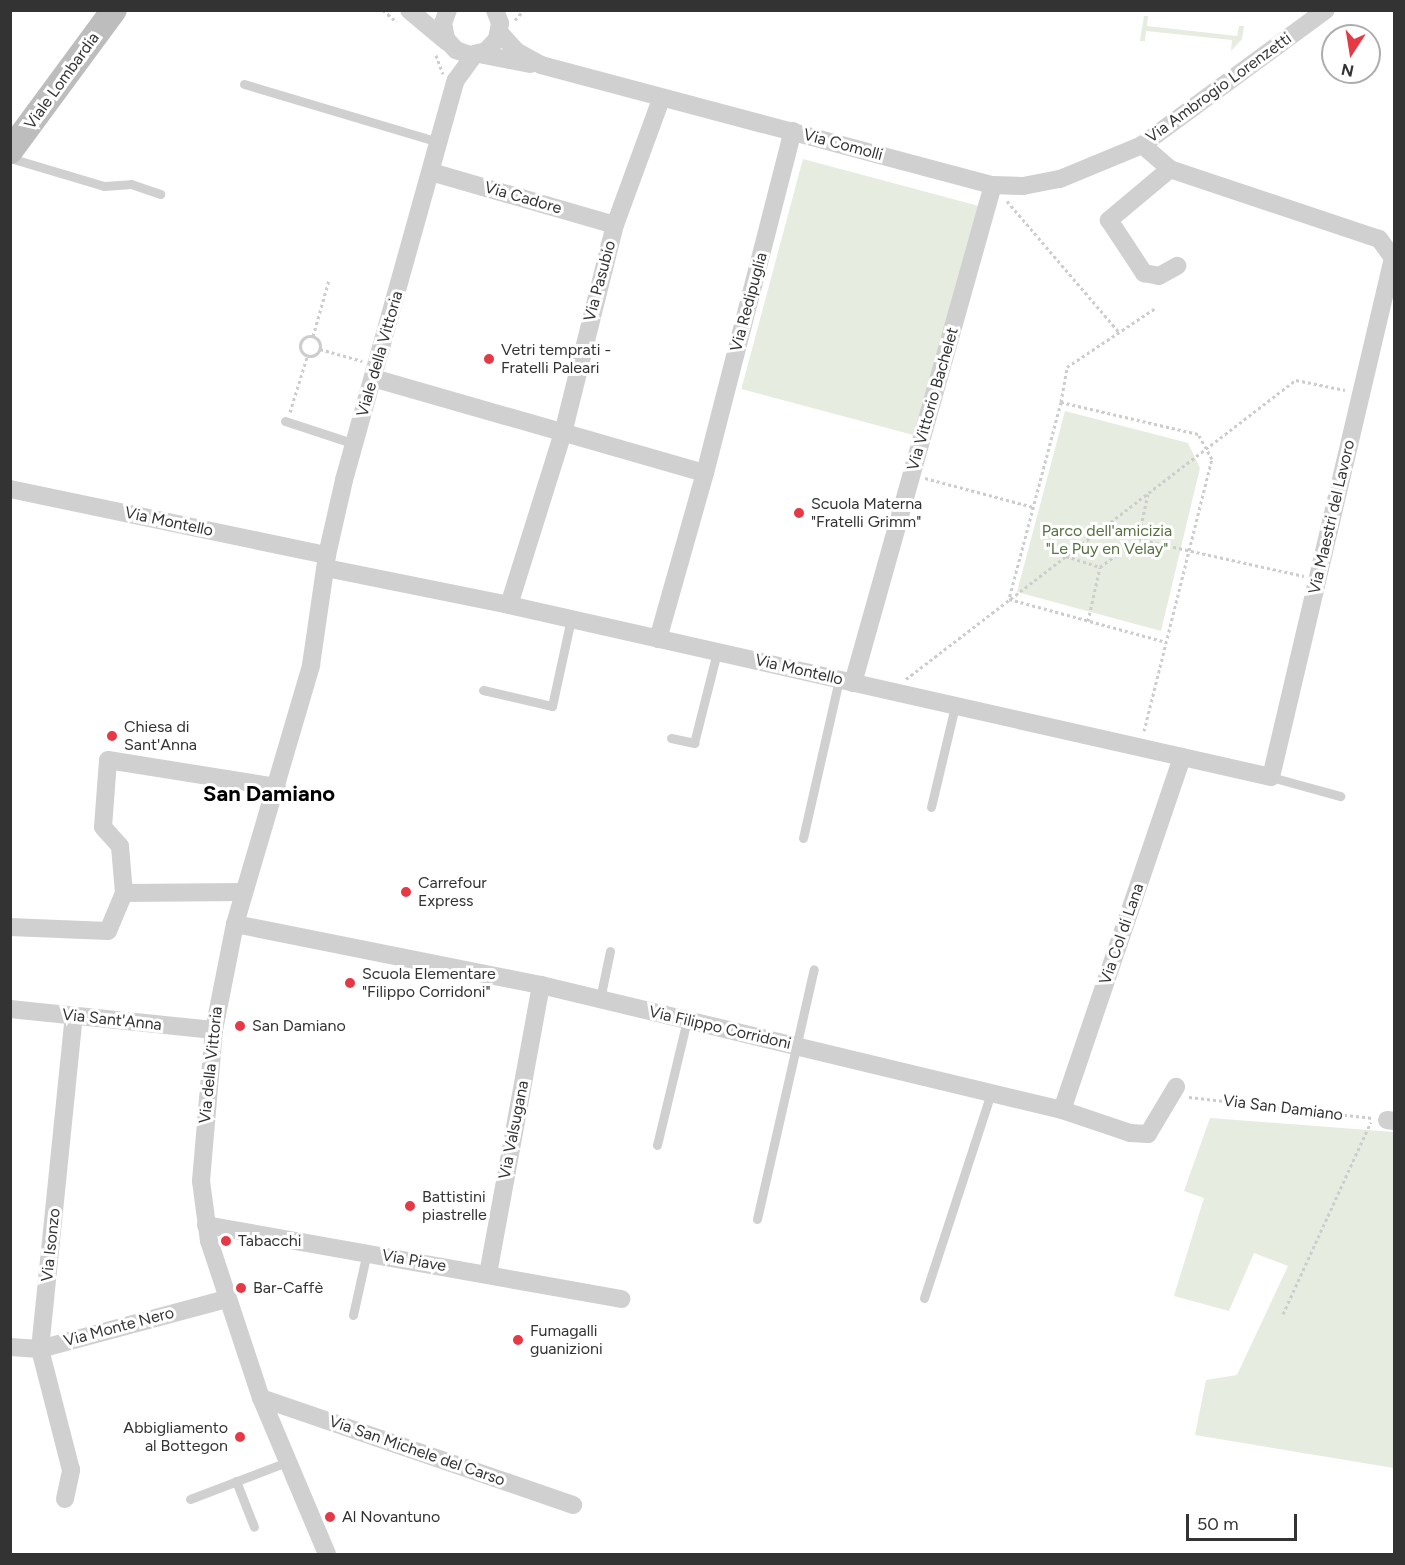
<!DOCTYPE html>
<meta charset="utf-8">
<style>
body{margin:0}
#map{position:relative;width:1405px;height:1565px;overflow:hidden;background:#fff;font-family:Figtree,sans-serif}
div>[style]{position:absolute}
.green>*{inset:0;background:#e6ecdf;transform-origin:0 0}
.path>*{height:3px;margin-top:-1.5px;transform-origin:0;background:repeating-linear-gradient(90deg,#cdcdcd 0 3px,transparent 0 6px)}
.path>.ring{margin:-1.5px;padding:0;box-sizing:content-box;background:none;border:3px solid #cdcdcd;border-radius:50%}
.service>*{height:9px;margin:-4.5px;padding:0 4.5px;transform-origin:4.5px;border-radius:4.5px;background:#d0d0d0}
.minor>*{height:18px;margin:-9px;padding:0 9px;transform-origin:9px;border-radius:9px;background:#d0d0d0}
.secondary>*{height:26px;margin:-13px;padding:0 13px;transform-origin:13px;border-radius:13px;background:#bdbdbd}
.dots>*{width:16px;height:16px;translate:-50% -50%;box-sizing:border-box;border:3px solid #fff;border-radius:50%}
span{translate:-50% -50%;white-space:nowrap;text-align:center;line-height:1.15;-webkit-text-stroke:6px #fff;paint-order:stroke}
.street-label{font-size:16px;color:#333}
.poi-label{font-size:16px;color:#333}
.left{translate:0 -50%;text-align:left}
.right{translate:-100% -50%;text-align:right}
.park-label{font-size:16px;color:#56703f}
.district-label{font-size:22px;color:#000;font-weight:700}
.frame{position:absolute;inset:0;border:12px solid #333;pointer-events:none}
.north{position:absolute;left:1321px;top:24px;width:60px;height:60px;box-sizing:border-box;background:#fff;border:2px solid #adadad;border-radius:50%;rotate:192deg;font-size:16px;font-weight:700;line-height:24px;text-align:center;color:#333}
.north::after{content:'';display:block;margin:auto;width:21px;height:27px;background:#e63946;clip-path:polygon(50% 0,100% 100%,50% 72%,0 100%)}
.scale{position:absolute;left:1186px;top:1514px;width:111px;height:27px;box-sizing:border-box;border:3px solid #333;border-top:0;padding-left:8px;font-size:18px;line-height:21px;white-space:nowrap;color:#333;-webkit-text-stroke:4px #fff;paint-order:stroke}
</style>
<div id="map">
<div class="green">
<div style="clip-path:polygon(1144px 16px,1148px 16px,1147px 26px,1237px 36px,1239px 26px,1244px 26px,1242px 39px,1231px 51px,1232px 40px,1146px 31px,1145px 41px,1140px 41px)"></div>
<div style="left:803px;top:159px;width:182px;height:238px;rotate:15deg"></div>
<div style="clip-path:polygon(1065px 411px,1188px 443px,1200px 468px,1161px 631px,1017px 592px)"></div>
<div style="clip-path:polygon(1210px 1118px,1394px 1132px,1394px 1468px,1195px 1435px,1206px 1380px,1237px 1375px,1288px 1266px,1254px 1253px,1229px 1311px,1174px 1296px,1204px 1198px,1184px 1191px)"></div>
</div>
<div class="path">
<div style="left:383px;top:10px;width:18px;rotate:41deg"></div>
<div style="left:515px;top:20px;width:13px;rotate:-48deg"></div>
<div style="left:436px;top:55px;width:20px;rotate:70deg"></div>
<div style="left:1007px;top:201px;width:172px;rotate:49.5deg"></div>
<div class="ring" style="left:300px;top:336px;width:17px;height:17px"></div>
<div style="left:313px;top:336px;width:58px;rotate:-74.1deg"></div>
<div style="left:320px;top:349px;width:44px;rotate:15.9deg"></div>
<div style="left:1061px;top:402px;width:204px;rotate:104.8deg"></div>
<div style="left:1009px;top:599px;width:163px;rotate:15.3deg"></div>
<div style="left:290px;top:412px;width:58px;rotate:-72.8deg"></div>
<div style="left:925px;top:478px;width:112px;rotate:15deg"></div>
<div style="left:1148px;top:494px;width:46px;rotate:102.5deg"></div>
<div style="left:1138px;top:539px;width:170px;rotate:12.6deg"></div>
<div style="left:1066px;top:556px;width:36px;rotate:18deg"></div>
<div style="left:1088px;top:621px;width:55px;rotate:-77.5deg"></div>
<div style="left:1100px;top:567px;width:47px;rotate:-36.4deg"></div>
<div style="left:906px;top:679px;width:491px;rotate:-37.5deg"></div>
<div style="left:1296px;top:380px;width:50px;rotate:11.5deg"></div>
<div style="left:1144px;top:731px;width:280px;rotate:-76deg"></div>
<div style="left:1212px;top:459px;width:29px;rotate:-119deg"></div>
<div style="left:1198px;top:434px;width:141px;rotate:-166.9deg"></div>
<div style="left:1061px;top:402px;width:36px;rotate:-80deg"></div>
<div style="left:1067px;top:367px;width:105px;rotate:-33.7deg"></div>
<div style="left:1189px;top:1097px;width:185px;rotate:6.5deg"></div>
<div style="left:1283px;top:1314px;width:211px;rotate:-65.4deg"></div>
</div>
<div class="service">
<div style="left:244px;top:84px;width:203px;rotate:16.6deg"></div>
<div style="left:10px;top:158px;width:98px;rotate:16.6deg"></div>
<div style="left:104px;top:186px;width:27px;rotate:-4deg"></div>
<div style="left:131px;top:184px;width:31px;rotate:19deg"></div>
<div style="left:285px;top:421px;width:74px;rotate:18.2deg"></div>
<div style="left:483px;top:690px;width:71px;rotate:13.1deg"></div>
<div style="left:552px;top:706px;width:89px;rotate:-77.7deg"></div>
<div style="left:671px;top:738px;width:24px;rotate:12deg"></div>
<div style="left:694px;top:743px;width:94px;rotate:-75.8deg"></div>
<div style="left:1271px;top:777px;width:72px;rotate:15.4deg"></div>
<div style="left:931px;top:807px;width:104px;rotate:-76.6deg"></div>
<div style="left:803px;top:838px;width:162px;rotate:-77.2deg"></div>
<div style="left:600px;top:999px;width:49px;rotate:-78.2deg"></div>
<div style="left:657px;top:1145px;width:129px;rotate:-76.5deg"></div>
<div style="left:757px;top:1219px;width:256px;rotate:-77.2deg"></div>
<div style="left:924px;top:1298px;width:216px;rotate:-71.9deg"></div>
<div style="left:353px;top:1315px;width:65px;rotate:-77.5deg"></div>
<div style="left:236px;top:1481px;width:49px;rotate:68.6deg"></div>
<div style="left:190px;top:1499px;width:104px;rotate:-20.9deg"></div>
</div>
<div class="minor">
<div style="left:409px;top:10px;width:50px;rotate:40.1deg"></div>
<div style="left:448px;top:10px;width:14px;rotate:111deg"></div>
<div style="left:443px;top:23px;width:16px;rotate:79deg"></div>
<div style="left:446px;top:39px;width:15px;rotate:48deg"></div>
<div style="left:456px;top:50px;width:15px;rotate:20deg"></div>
<div style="left:470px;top:55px;width:16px;rotate:-14deg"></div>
<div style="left:486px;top:51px;width:16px;rotate:-47deg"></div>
<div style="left:497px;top:39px;width:16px;rotate:-79deg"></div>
<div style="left:500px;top:23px;width:14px;rotate:-111deg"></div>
<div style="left:499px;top:32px;width:25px;rotate:48deg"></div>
<div style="left:516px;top:51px;width:29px;rotate:29deg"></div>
<div style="left:541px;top:65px;width:468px;rotate:14.9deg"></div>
<div style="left:993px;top:185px;width:30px;rotate:2deg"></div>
<div style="left:1023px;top:186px;width:38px;rotate:-11deg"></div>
<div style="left:1060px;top:179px;width:89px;rotate:-22.5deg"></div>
<div style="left:1142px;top:145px;width:228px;rotate:-36.3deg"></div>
<div style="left:479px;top:54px;width:52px;rotate:11.1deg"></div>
<div style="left:1170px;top:169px;width:80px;rotate:140.1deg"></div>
<div style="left:1109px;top:220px;width:64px;rotate:56.6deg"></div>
<div style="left:1144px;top:273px;width:15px;rotate:11deg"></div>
<div style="left:1159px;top:276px;width:21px;rotate:-29deg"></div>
<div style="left:431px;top:172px;width:191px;rotate:16.1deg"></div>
<div style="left:373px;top:378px;width:345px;rotate:16deg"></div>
<div style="left:10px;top:489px;width:324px;rotate:11.8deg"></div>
<div style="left:326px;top:568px;width:187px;rotate:11.4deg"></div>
<div style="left:509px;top:605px;width:781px;rotate:12.72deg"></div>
<div style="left:1271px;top:777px;width:533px;rotate:-76.77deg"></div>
<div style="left:1393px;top:258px;width:24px;rotate:-126deg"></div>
<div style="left:1379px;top:239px;width:220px;rotate:-161.5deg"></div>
<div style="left:1170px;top:169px;width:37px;rotate:-139deg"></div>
<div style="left:509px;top:605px;width:180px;rotate:-72.6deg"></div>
<div style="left:563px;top:433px;width:214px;rotate:-76deg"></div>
<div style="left:615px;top:225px;width:134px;rotate:-69.9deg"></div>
<div style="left:658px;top:639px;width:173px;rotate:-74.2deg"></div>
<div style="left:705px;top:473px;width:353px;rotate:-75.6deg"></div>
<div style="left:853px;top:683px;width:517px;rotate:-74.3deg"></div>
<div style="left:124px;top:893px;width:119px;rotate:-0.5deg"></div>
<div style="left:235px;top:924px;width:312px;rotate:11.3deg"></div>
<div style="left:541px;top:985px;width:536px;rotate:13.49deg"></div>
<div style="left:1062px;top:1110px;width:72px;rotate:18.7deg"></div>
<div style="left:1130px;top:1133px;width:18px;rotate:3deg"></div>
<div style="left:1148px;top:1134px;width:55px;rotate:-59.2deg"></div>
<div style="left:10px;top:927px;width:98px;rotate:2.3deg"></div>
<div style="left:108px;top:931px;width:41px;rotate:-67.2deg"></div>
<div style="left:124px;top:893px;width:47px;rotate:-94.9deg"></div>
<div style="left:120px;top:846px;width:25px;rotate:-132deg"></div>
<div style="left:103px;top:827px;width:67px;rotate:-85.7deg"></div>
<div style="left:108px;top:760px;width:171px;rotate:9.1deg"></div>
<div style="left:10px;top:1009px;width:205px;rotate:5.9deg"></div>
<div style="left:1062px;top:1110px;width:373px;rotate:-71.2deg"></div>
<div style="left:1387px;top:1120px;width:7px;rotate:8deg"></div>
<div style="left:206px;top:1225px;width:422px;rotate:10.1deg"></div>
<div style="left:488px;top:1274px;width:294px;rotate:-79.6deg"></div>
<div style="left:10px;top:1347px;width:30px;rotate:4deg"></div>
<div style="left:40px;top:1349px;width:193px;rotate:-15deg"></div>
<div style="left:261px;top:1398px;width:330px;rotate:18.9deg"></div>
<div style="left:65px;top:1499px;width:30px;rotate:-78deg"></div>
<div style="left:71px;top:1470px;width:125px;rotate:-104.4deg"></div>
<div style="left:40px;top:1349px;width:335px;rotate:-84.2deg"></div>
<div style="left:327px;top:1554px;width:169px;rotate:-112.9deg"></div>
<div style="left:261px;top:1398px;width:165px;rotate:-108.3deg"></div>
<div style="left:209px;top:1241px;width:61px;rotate:-97.6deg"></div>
<div style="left:201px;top:1181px;width:152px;rotate:-85.1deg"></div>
<div style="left:214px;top:1030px;width:108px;rotate:-78.8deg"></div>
<div style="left:235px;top:924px;width:270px;rotate:-73.6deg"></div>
<div style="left:311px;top:665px;width:111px;rotate:-81.7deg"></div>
<div style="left:327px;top:555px;width:77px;rotate:-77.2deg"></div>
<div style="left:344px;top:480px;width:415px;rotate:-74.4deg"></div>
<div style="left:456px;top:80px;width:31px;rotate:-54deg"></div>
</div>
<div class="secondary">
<div style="left:10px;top:151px;width:175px;rotate:-53.6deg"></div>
</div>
<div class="dots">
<div style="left:489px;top:359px;background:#e63946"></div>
<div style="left:799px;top:513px;background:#e63946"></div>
<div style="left:112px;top:736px;background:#e63946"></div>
<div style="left:406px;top:892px;background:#e63946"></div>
<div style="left:350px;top:983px;background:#e63946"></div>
<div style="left:240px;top:1026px;background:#e63946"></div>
<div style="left:410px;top:1206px;background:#e63946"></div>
<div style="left:226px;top:1241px;background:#e63946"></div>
<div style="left:241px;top:1288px;background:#e63946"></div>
<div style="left:518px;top:1340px;background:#e63946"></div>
<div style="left:240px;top:1437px;background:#e63946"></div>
<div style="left:330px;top:1517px;background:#e63946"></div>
</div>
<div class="street-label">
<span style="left:62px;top:81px;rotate:-54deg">Viale Lombardia</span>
<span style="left:1219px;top:88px;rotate:-36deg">Via Ambrogio Lorenzetti</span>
<span style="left:843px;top:145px;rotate:15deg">Via Comolli</span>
<span style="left:523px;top:198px;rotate:16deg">Via Cadore</span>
<span style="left:600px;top:281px;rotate:-75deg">Via Pasubio</span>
<span style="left:749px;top:302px;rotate:-75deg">Via Redipuglia</span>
<span style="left:380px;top:354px;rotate:-74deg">Viale della Vittoria</span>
<span style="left:933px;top:399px;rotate:-74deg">Via Vittorio Bachelet</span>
<span style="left:1332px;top:517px;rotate:-77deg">Via Maestri del Lavoro</span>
<span style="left:169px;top:522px;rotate:12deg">Via Montello</span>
<span style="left:799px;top:670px;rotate:13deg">Via Montello</span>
<span style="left:1122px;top:934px;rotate:-71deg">Via Col di Lana</span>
<span style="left:112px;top:1020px;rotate:6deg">Via Sant'Anna</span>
<span style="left:720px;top:1028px;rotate:13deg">Via Filippo Corridoni</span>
<span style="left:211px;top:1065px;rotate:-84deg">Via della Vittoria</span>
<span style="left:1283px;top:1108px;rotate:7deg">Via San Damiano</span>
<span style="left:514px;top:1130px;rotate:-79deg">Via Valsugana</span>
<span style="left:51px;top:1245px;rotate:-84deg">Via Isonzo</span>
<span style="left:414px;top:1261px;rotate:10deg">Via Piave</span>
<span style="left:119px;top:1327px;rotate:-15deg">Via Monte Nero</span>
<span style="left:417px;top:1451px;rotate:19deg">Via San Michele del Carso</span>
</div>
<div class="poi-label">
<span class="left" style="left:501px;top:359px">Vetri temprati -<br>Fratelli Paleari</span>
<span class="left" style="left:811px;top:513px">Scuola Materna<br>"Fratelli Grimm"</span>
<span class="left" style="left:124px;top:736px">Chiesa di<br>Sant'Anna</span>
<span class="left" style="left:418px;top:892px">Carrefour<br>Express</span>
<span class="left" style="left:362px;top:983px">Scuola Elementare<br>"Filippo Corridoni"</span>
<span class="left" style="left:252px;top:1026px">San Damiano</span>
<span class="left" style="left:422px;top:1206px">Battistini<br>piastrelle</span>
<span class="left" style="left:238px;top:1241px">Tabacchi</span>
<span class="left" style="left:253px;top:1288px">Bar-Caffè</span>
<span class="left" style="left:530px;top:1340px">Fumagalli<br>guanizioni</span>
<span class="right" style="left:228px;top:1437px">Abbigliamento<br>al Bottegon</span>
<span class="left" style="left:342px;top:1517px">Al Novantuno</span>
</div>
<div class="park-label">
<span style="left:1107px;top:540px">Parco dell'amicizia<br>"Le Puy en Velay"</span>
</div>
<div class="district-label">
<span style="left:269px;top:794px">San Damiano</span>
</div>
<div class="frame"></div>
<div class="north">N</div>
<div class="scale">50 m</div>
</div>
